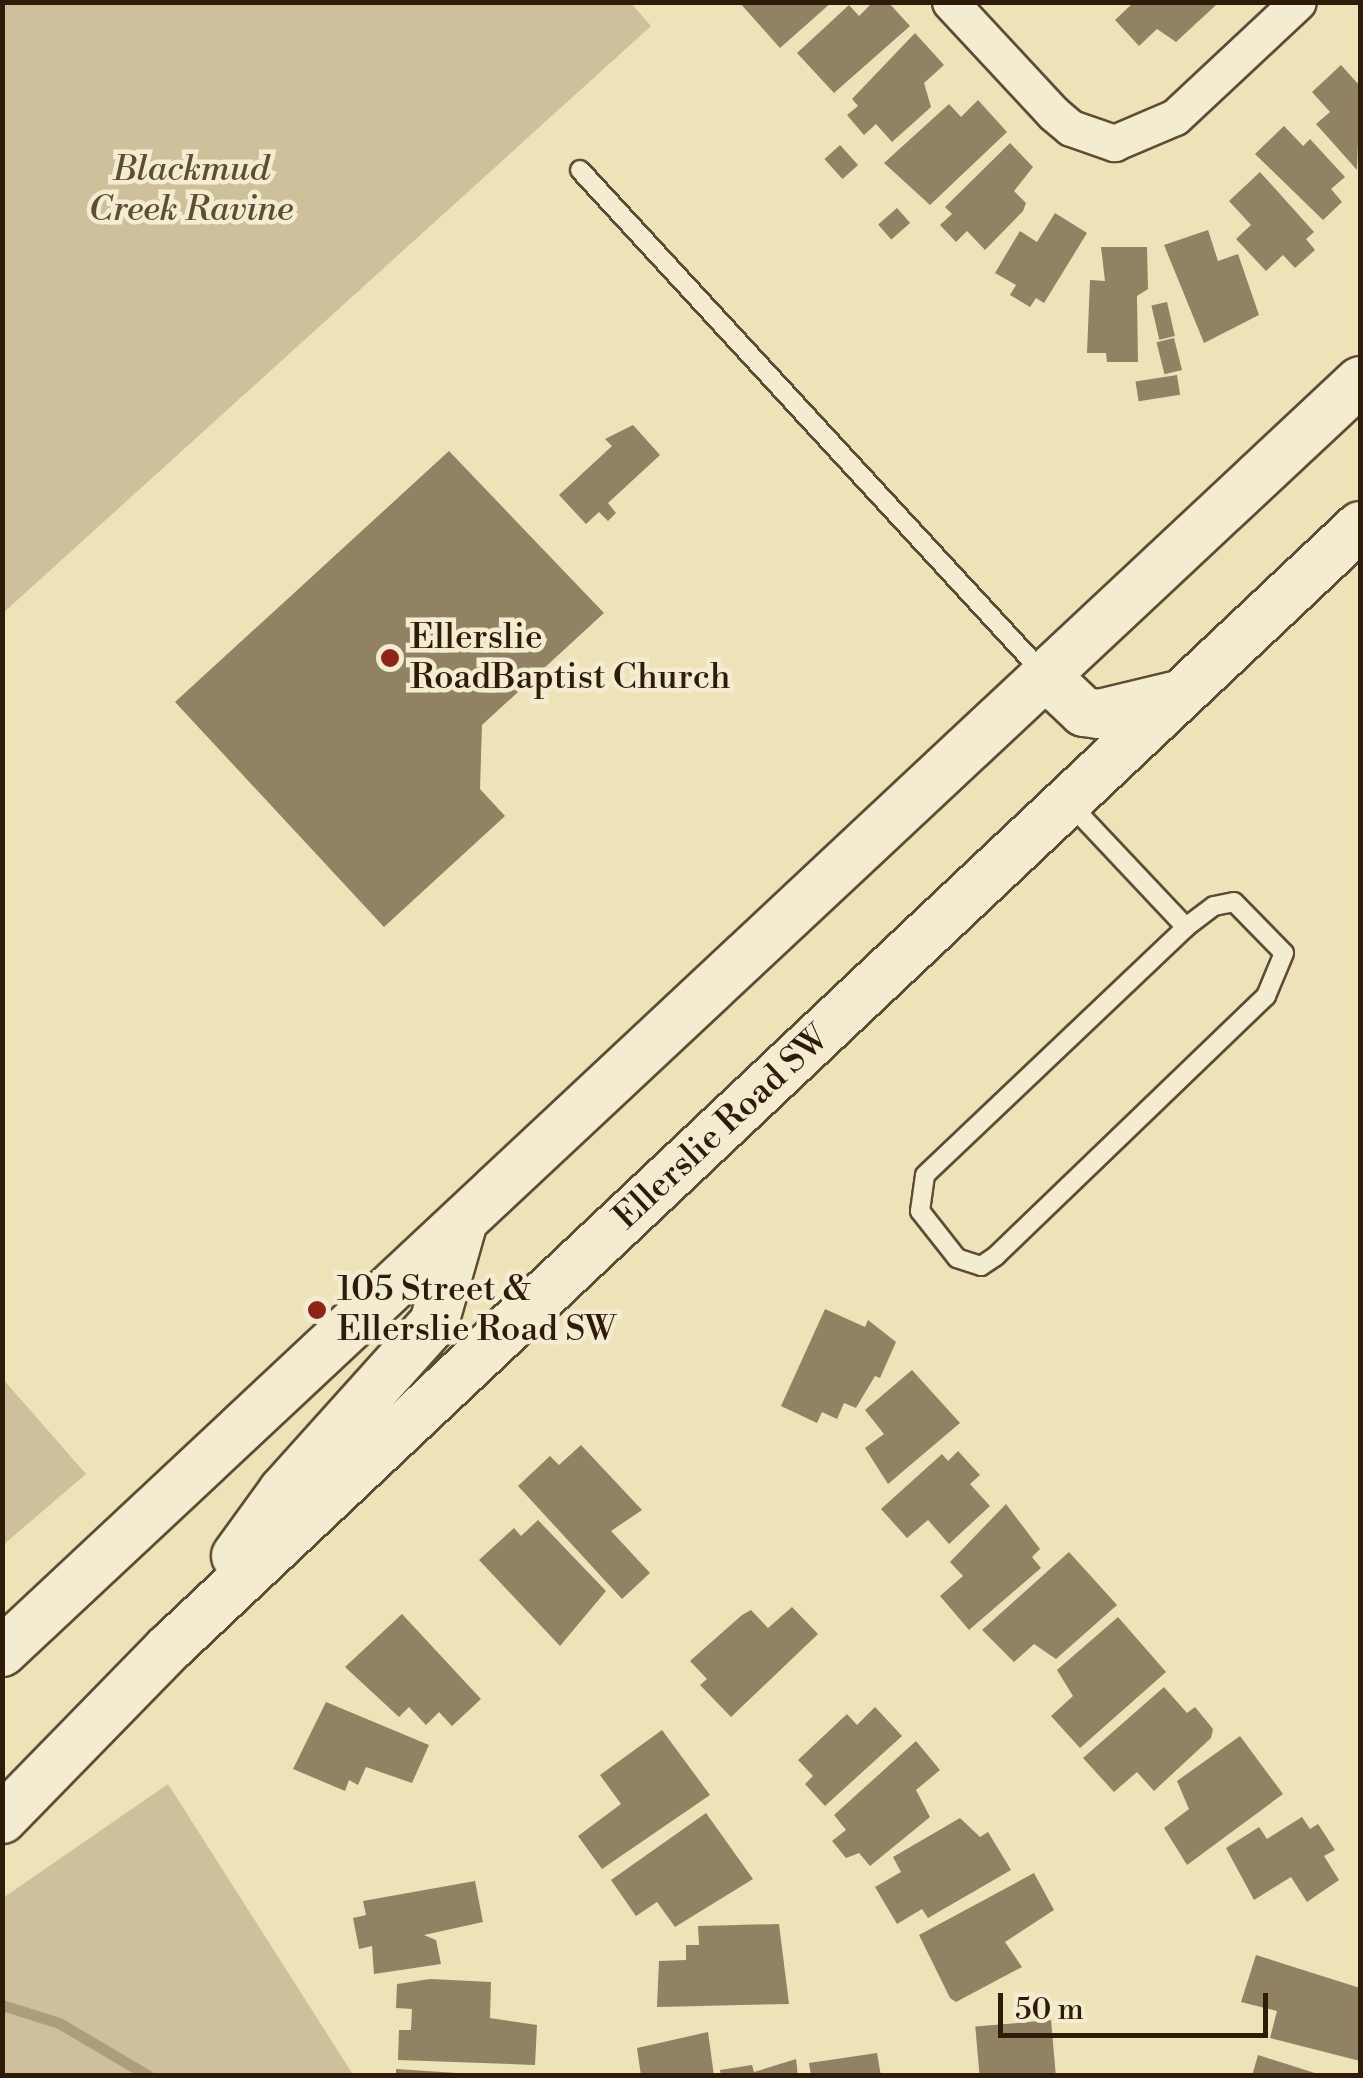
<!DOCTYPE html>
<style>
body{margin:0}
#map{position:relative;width:1363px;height:2078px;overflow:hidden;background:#ede2b8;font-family:"Libre Bodoni",serif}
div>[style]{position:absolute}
.green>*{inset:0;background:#cdc09a}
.stream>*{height:11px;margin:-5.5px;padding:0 5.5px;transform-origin:5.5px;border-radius:5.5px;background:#ac9e7c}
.building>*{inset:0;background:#918264;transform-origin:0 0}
.roads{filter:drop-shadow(2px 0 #5e4d34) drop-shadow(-2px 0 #5e4d34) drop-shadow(0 2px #5e4d34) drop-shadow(0 -2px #5e4d34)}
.service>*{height:18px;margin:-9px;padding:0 9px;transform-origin:9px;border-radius:9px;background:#f3ecd1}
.minor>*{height:35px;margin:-17.5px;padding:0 17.5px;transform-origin:17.5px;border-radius:17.5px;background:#f3ecd1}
.secondary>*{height:48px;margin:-24px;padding:0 24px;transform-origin:24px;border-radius:24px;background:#f3ecd1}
.dots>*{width:28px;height:28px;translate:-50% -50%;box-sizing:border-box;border:5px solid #f3ecd1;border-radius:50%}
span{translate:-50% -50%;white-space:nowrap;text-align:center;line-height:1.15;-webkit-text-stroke:9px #f3ecd1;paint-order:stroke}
.park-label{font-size:35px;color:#5e4d34;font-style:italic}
.poi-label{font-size:35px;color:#2e1b08}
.left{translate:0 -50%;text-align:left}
.street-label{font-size:35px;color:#2e1b08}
.frame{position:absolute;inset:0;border:5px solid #2e1b08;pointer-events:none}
.scale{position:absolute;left:998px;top:1993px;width:270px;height:45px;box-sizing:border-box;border:5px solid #2e1b08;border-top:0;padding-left:12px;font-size:30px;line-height:35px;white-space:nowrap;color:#2e1b08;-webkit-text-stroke:8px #f3ecd1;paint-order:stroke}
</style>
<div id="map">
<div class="green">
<div style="clip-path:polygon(3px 2px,630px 2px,651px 26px,3px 613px)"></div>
<div style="clip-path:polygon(2px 1378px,86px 1474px,3px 1545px,2px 1545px)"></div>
<div style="clip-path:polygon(168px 1784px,352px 2073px,352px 2075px,3px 2075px,3px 1898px)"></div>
</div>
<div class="stream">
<div style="left:2px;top:2005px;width:60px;rotate:17.5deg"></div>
<div style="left:59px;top:2023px;width:104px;rotate:30.5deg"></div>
</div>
<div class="building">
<div style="clip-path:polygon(739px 2px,832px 2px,780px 48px)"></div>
<div style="clip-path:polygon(873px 2px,888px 2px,910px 26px,834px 93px,797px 53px,849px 5px,859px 16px)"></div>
<div style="clip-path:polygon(1134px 2px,1214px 2px,1216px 5px,1176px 42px,1157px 29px,1139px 46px,1115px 20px)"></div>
<div style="clip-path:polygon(915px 33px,944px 65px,924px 83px,931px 107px,892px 142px,876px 124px,864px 135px,847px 115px,858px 106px,852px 99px)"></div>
<div style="clip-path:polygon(1341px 65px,1360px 86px,1357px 170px,1316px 124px,1330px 112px,1312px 92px)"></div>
<div style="clip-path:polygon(978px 100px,1007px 132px,930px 205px,884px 163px,949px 104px,961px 117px)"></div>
<div style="clip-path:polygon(1284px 126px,1303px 146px,1310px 139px,1345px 177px,1331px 189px,1342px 202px,1323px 220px,1255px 154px)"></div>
<div style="clip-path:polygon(1010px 143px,1033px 167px,1014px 191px,1026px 203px,1023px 211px,985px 250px,967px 231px,956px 242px,940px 225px,952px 214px,945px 207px)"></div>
<div style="left:840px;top:145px;width:27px;height:21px;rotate:48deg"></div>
<div style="clip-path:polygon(1260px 172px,1314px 232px,1306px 239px,1315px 250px,1295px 268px,1283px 255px,1266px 271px,1236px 239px,1251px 225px,1229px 201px)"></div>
<div style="left:897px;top:208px;width:20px;height:25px;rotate:49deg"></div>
<div style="clip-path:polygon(1055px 213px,1087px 233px,1044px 303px,1036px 298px,1030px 307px,1010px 295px,1016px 285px,995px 273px,1020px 231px,1037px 242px)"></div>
<div style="clip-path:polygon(1208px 230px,1218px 261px,1238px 254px,1259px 315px,1204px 343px,1164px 245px)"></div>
<div style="clip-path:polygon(1101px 247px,1147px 247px,1148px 289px,1137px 296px,1138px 362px,1107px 362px,1106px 353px,1087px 353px,1090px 280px,1105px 281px)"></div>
<div style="left:1167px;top:302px;width:35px;height:16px;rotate:77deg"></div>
<div style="left:1174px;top:338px;width:33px;height:18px;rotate:76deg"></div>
<div style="left:1177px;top:375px;width:20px;height:42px;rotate:81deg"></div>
<div style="clip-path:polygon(633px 425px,660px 455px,608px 503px,616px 513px,608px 521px,599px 512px,586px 524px,559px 495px,612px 446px,605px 439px)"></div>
<div style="clip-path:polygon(449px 451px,604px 613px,482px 725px,480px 789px,505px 816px,384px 927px,175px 702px)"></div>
<div style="clip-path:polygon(825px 1309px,865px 1327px,868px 1320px,896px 1342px,880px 1378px,875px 1376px,856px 1408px,844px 1403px,837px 1419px,822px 1412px,817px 1423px,781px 1406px)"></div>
<div style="clip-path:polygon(912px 1370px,960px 1423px,888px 1484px,865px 1448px,884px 1434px,865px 1410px)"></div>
<div style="clip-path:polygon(581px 1445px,642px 1510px,611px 1531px,650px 1573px,622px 1599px,518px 1486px,550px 1456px,559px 1465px)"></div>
<div style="clip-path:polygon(958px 1451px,980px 1475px,970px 1484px,990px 1506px,949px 1544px,928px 1520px,907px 1538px,881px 1509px,942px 1454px,948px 1461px)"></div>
<div style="clip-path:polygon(1006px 1504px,1040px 1549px,1032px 1557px,1041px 1568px,969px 1630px,940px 1596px,963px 1576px,950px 1562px)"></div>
<div style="clip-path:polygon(538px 1520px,606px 1591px,560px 1646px,479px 1560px,514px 1528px,521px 1536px)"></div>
<div style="clip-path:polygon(1069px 1552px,1117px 1605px,1056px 1659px,1034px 1644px,1014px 1662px,982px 1630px)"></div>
<div style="clip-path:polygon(792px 1607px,818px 1634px,731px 1717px,700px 1685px,707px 1679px,690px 1661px,742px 1615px,751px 1610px,768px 1628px)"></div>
<div style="clip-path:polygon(402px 1614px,481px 1699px,452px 1726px,439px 1712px,426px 1725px,409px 1707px,399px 1717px,345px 1667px)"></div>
<div style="clip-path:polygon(1118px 1617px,1166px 1672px,1080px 1748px,1051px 1716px,1073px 1696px,1057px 1670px)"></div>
<div style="clip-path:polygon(1164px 1687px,1187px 1713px,1195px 1707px,1213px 1729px,1211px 1738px,1154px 1791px,1137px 1772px,1114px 1792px,1083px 1758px)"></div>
<div style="clip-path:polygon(326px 1702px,429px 1745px,412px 1783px,366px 1767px,358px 1785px,349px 1780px,345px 1791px,293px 1769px)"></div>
<div style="clip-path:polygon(875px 1707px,902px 1736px,825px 1806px,805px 1784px,813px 1776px,798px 1760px,847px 1714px,857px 1725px)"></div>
<div style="clip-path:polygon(662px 1730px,710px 1795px,602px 1869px,578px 1836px,621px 1804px,600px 1775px)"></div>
<div style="clip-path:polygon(1240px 1736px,1283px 1794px,1187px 1865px,1164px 1828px,1189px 1809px,1177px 1781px)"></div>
<div style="clip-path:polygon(916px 1741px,940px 1770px,916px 1790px,930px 1817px,870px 1866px,859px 1853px,846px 1858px,832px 1841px,846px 1830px,834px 1815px)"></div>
<div style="clip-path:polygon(706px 1813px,753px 1879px,675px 1927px,657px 1902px,636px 1916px,611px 1880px)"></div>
<div style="clip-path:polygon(1302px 1817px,1310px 1829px,1318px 1824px,1335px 1850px,1324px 1856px,1339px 1880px,1307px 1902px,1291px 1877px,1254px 1900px,1226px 1848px,1259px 1827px,1267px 1839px)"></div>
<div style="clip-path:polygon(960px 1818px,980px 1837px,988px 1832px,1011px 1870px,928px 1918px,922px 1909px,897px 1924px,875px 1887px,901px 1872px,893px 1857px)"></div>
<div style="clip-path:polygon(1034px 1873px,1054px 1910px,1005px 1942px,1022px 1967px,956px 2002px,950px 1998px,919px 1935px)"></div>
<div style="clip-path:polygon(475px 1881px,483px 1922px,424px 1935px,436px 1940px,441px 1964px,374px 1974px,372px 1946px,359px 1949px,353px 1918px,366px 1915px,363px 1901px)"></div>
<div style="clip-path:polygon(779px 1924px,789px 2004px,657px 2007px,659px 1961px,686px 1960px,686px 1945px,699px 1945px,698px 1926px)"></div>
<div style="clip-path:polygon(1256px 1955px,1360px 1988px,1360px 2061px,1270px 2038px,1277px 2011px,1241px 2002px)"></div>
<div style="clip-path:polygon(430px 1979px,491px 1982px,490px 2018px,537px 2025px,535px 2065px,398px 2060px,399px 2030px,411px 2030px,412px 2009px,396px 2008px,397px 1984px)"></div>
<div style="left:1051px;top:2020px;width:56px;height:76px;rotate:85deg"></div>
<div style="clip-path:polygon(708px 2032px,714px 2076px,641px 2076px,637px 2048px)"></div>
<div style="clip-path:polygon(877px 2053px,881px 2076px,811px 2076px,809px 2063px)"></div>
<div style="clip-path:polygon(1258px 2055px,1321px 2075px,1321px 2076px,1252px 2076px)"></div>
<div style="clip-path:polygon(796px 2059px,798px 2076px,721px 2076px,720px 2070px,752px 2065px,754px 2072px)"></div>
<div style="clip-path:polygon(396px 2069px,457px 2073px,457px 2076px,396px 2076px)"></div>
</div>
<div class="roads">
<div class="service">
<div style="left:580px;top:170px;width:684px;rotate:47.37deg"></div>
<div style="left:1068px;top:802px;width:172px;rotate:46.7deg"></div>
<div style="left:1234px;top:902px;width:71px;rotate:45.6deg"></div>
<div style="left:1284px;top:953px;width:47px;rotate:112.7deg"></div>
<div style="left:1266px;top:996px;width:375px;rotate:136.1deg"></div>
<div style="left:996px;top:1256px;width:18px;rotate:146deg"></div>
<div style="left:981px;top:1266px;width:25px;rotate:-162deg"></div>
<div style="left:957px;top:1258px;width:60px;rotate:-128.2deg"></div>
<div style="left:920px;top:1211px;width:36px;rotate:-82deg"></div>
<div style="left:925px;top:1175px;width:360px;rotate:-43.5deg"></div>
<div style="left:1186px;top:927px;width:35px;rotate:-37deg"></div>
<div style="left:1214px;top:906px;width:20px;rotate:-11deg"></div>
</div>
<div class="minor">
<div style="left:950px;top:2px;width:151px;rotate:47.1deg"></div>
<div style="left:1053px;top:113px;width:23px;rotate:40deg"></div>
<div style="left:1071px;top:128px;width:46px;rotate:19.2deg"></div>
<div style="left:1114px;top:143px;width:66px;rotate:-23.1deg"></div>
<div style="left:1175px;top:117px;width:168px;rotate:-43.1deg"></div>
</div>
<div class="secondary">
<div style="left:1049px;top:679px;width:48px;rotate:43.3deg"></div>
<div style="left:1084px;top:712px;width:15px;rotate:8deg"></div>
<div style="left:1099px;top:714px;width:77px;rotate:-13.5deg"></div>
<div style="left:236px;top:1556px;width:80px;rotate:-54.1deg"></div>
<div style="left:283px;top:1491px;width:226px;rotate:-48.1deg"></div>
<div style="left:434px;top:1323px;width:102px;rotate:-74.1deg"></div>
<div style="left:2px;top:1652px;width:1860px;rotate:-43.1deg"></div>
<div style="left:2px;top:1819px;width:239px;rotate:-45.7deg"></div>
<div style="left:169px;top:1648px;width:1636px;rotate:-43.29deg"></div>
</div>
</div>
<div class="dots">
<div style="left:390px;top:658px;background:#8f2418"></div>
<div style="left:317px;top:1310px;background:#8f2418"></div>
</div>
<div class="park-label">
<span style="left:191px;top:190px">Blackmud<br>Creek Ravine</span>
</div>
<div class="poi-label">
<span class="left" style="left:410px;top:658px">Ellerslie<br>RoadBaptist Church</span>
<span class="left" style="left:337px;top:1310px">105 Street &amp;<br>Ellerslie Road SW</span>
</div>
<div class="street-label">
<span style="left:722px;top:1128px;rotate:-43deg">Ellerslie Road SW</span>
</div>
<div class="frame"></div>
<div class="scale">50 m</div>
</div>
